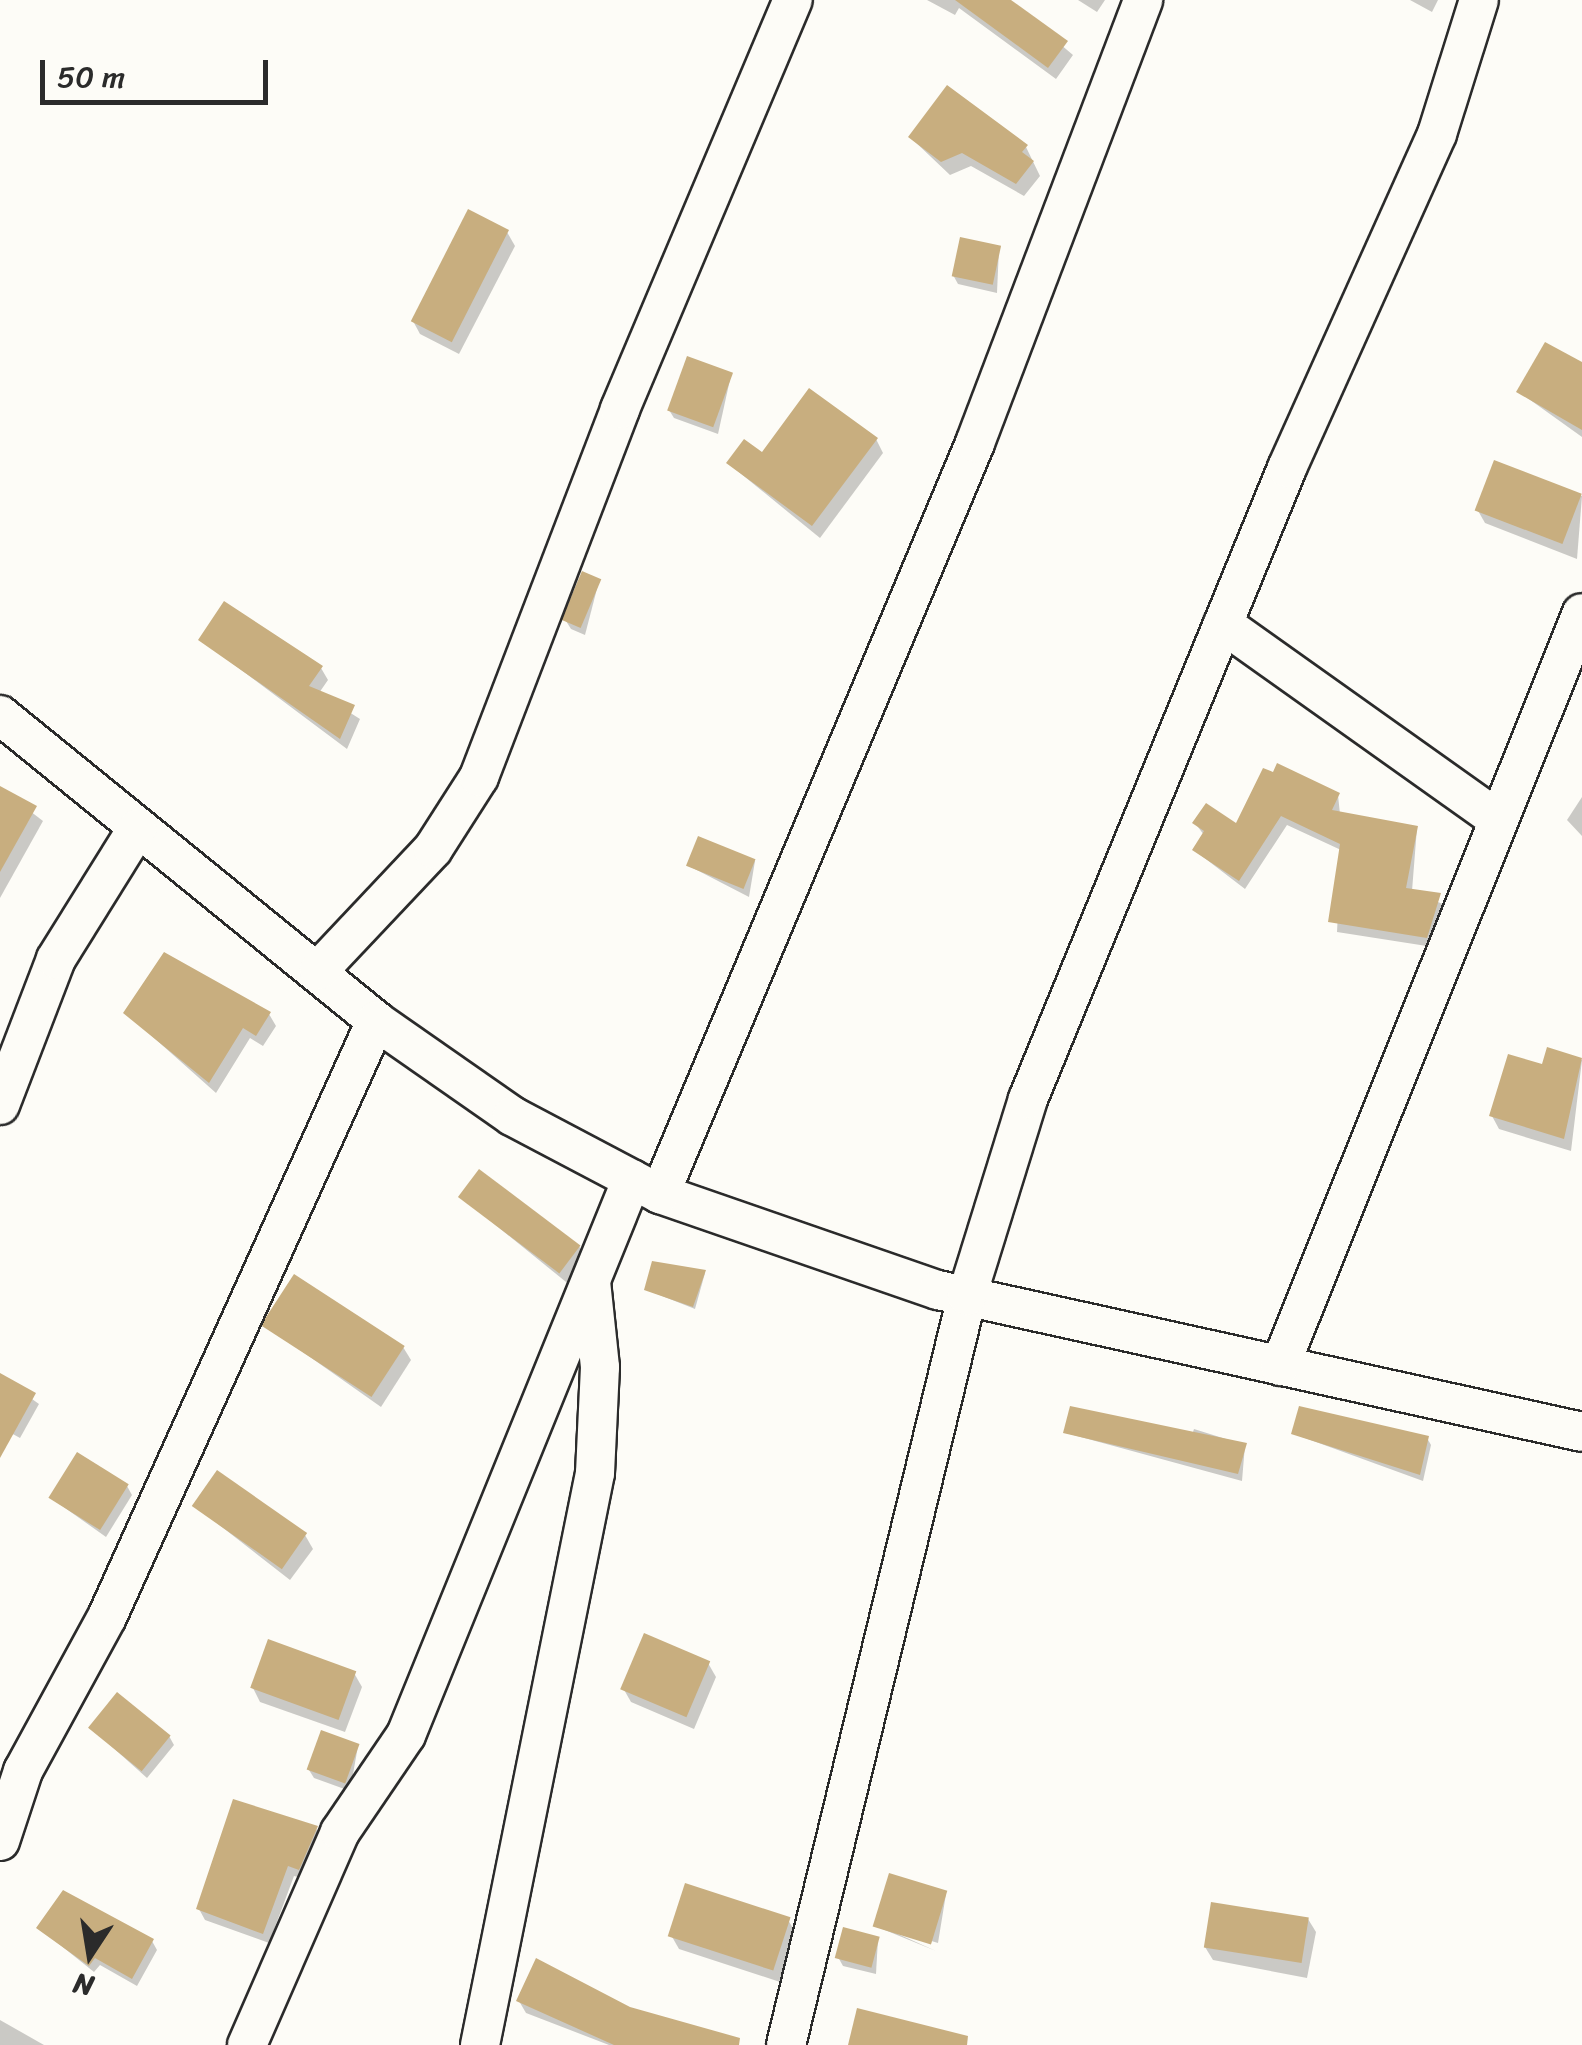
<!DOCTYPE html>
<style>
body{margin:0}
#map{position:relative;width:1582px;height:2045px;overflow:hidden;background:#fdfcf7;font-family:Sriracha,sans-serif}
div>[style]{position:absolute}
.shadow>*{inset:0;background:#0003}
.building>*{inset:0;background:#c8ae7f;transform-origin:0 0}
.roads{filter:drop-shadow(2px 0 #2b2b2b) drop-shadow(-2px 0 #2b2b2b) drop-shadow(0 2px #2b2b2b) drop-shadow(0 -2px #2b2b2b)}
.minor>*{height:38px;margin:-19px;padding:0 19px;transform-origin:19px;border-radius:19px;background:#fdfcf7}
span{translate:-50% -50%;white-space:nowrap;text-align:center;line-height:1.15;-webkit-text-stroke:8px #fdfcf7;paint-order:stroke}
.north{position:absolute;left:40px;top:1905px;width:100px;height:100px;-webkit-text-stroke:8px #fdfcf7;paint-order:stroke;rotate:192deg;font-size:28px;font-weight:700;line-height:40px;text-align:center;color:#2b2b2b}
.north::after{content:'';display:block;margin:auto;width:35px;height:45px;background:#2b2b2b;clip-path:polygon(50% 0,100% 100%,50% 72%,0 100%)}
.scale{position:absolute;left:40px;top:60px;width:228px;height:45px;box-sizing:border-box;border:5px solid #2b2b2b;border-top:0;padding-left:12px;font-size:30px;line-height:35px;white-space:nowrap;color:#2b2b2b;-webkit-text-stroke:8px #fdfcf7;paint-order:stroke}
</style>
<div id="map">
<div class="shadow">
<div style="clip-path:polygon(927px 0,1008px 0,1073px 55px,1056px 79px,959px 8px,955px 15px)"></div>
<div style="clip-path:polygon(1078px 0,1105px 0,1097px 12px)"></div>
<div style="clip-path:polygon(1410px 0,1438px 0,1432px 12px)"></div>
<div style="clip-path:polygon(911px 138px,1026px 147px,1040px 176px,1024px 196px,971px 166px,950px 175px)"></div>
<div style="clip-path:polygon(507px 232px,515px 246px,459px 354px,420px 334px,413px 321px)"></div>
<div style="clip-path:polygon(999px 248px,997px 293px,958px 284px,953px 275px)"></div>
<div style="clip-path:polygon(1582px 365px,1582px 437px,1519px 392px)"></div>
<div style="clip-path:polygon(731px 375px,718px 434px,674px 418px,669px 410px)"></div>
<div style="clip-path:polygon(876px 439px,883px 453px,820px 538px,729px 464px)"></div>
<div style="clip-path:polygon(1495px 463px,1582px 496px,1577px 559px,1485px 523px,1477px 509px)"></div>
<div style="clip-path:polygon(599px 581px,585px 635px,571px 629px,566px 621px)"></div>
<div style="clip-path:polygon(201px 640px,321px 668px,328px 680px,319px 693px,360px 719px,347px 749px)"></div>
<div style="clip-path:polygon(0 788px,43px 821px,0 898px)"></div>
<div style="clip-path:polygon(1338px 795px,1340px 814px,1417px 828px,1412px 891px,1445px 905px,1433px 947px,1337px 932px,1341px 850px,1287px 825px,1245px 889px,1194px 850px,1204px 835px,1195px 823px,1237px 826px)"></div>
<div style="clip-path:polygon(1582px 797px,1582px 836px,1567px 820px)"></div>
<div style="clip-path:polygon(755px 861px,749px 897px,689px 866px)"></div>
<div style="clip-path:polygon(126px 1013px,269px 1014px,276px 1026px,263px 1046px,250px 1038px,216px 1093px)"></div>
<div style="clip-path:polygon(1549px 1050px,1582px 1060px,1571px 1151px,1499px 1129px,1492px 1116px,1544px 1067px)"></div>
<div style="clip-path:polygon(461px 1197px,579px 1246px,587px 1260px,571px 1286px)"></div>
<div style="clip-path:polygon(705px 1273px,695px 1309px,647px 1290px)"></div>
<div style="clip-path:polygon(266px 1326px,403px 1347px,411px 1360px,381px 1407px)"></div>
<div style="clip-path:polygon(0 1376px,39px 1404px,20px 1438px,0 1427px)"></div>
<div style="clip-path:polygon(1194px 1429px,1245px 1445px,1242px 1481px,1066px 1433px,1191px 1438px)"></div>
<div style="clip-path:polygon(1294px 1434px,1427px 1438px,1431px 1445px,1423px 1481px)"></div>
<div style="clip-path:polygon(127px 1486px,132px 1495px,106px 1537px,51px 1498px)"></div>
<div style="clip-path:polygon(195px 1506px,305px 1535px,313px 1549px,290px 1580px)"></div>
<div style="clip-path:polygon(708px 1663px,716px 1677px,694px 1729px,631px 1702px,623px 1688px)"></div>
<div style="clip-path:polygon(354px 1673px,362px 1687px,345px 1732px,260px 1702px,253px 1688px)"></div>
<div style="clip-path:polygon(91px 1728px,169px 1736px,174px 1745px,147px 1778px)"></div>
<div style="clip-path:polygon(358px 1746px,350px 1791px,314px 1778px,309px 1770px)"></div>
<div style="clip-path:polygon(316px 1829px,323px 1840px,305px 1879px,294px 1876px,269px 1943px,205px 1920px,199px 1909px)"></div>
<div style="clip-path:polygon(946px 1894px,938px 1943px,878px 1925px,936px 1951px,875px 1926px)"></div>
<div style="clip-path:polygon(1308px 1919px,1316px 1932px,1307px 1978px,1213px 1960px,1205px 1947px)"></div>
<div style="clip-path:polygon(788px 1920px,796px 1933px,780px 1982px,679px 1949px,671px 1935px)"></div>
<div style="clip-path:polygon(39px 1928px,152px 1941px,157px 1950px,137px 1986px,100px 1965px,94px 1972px)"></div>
<div style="clip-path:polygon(878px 1939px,876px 1974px,843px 1966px,838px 1957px)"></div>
<div style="clip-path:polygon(519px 2001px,629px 2009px,722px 2045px,609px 2045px,526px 2013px)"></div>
<div style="clip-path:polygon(0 2020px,44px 2045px,0 2045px)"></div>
</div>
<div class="building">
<div style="clip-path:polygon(955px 0,1011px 0,1068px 41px,1048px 68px)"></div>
<div style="clip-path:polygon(947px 85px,1028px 145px,1022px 152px,1034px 161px,1016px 184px,962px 153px,941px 162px,908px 137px)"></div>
<div style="left:468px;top:209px;width:46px;height:126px;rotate:27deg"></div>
<div style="left:960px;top:237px;width:42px;height:40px;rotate:12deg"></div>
<div style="clip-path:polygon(1545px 342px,1582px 362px,1582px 430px,1516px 392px)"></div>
<div style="left:687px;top:356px;width:49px;height:58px;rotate:20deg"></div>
<div style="clip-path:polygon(809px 388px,878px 438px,812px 526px,726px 463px,744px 439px,762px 452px)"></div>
<div style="left:1494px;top:460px;width:94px;height:54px;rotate:21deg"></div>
<div style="left:582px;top:571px;width:21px;height:53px;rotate:23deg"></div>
<div style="clip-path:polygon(224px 601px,323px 666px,309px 686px,355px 705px,340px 739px,198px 640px)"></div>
<div style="clip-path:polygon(1277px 763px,1340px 793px,1332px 810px,1418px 826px,1406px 888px,1441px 893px,1427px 938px,1328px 922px,1340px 844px,1281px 816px,1239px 881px,1192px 850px,1204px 831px,1192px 823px,1206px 803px,1236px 823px,1263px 768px,1273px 772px)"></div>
<div style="clip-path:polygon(0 786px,37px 806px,0 872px)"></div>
<div style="left:698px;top:836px;width:62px;height:32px;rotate:22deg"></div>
<div style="clip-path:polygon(164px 952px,271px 1012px,256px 1036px,243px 1028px,209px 1083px,123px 1013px)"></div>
<div style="clip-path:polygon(1547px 1047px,1582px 1058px,1564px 1139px,1489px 1116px,1508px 1054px,1542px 1064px)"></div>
<div style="left:479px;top:1169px;width:127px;height:35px;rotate:37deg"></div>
<div style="clip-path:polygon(652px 1261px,706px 1270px,693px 1307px,644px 1290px)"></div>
<div style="left:294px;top:1274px;width:132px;height:61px;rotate:33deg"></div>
<div style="clip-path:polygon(0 1373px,36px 1393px,0 1458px)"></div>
<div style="clip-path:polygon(1070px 1406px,1247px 1443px,1238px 1474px,1063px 1433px)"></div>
<div style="clip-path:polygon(1299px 1406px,1429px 1436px,1420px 1475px,1291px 1434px)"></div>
<div style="left:77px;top:1452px;width:61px;height:54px;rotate:32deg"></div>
<div style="left:217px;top:1470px;width:110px;height:44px;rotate:35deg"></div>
<div style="left:644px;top:1633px;width:72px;height:61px;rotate:23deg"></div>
<div style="left:268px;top:1639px;width:94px;height:52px;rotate:20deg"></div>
<div style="left:117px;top:1692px;width:69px;height:46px;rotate:39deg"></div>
<div style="left:321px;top:1730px;width:41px;height:42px;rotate:20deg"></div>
<div style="clip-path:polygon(233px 1799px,318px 1826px,299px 1870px,288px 1866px,263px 1934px,196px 1909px)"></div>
<div style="left:889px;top:1873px;width:61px;height:56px;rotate:17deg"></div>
<div style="left:685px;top:1883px;width:111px;height:56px;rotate:18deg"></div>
<div style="clip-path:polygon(63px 1890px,154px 1939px,132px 1979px,95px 1958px,89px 1966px,36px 1928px)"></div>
<div style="left:1211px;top:1902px;width:99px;height:46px;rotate:9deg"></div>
<div style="left:843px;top:1927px;width:38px;height:32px;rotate:15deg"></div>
<div style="clip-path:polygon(536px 1958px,630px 2007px,740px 2038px,739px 2045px,614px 2045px,516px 2001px)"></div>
<div style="clip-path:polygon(857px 2008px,968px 2036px,967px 2045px,848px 2045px)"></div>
</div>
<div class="roads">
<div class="minor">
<div style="left:1223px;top:624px;width:336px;rotate:35.4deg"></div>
<div style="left:0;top:715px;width:485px;rotate:39.1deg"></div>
<div style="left:376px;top:1021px;width:166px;rotate:34.9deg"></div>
<div style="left:512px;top:1116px;width:167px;rotate:27.8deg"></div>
<div style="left:660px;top:1194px;width:294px;rotate:19.1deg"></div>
<div style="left:938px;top:1290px;width:659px;rotate:12.43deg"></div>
<div style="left:319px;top:970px;width:166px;rotate:-46.7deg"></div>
<div style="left:433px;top:849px;width:85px;rotate:-57.4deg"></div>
<div style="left:479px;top:777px;width:394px;rotate:-69deg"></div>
<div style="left:620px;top:409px;width:444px;rotate:-67.1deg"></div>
<div style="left:0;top:1105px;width:156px;rotate:-69deg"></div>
<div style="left:56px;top:959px;width:153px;rotate:-58.1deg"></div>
<div style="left:660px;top:1194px;width:814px;rotate:-67.24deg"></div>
<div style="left:975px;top:443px;width:474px;rotate:-69.2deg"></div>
<div style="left:1280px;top:1366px;width:811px;rotate:-68.15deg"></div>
<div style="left:0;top:1841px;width:74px;rotate:-71.8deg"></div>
<div style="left:23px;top:1771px;width:175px;rotate:-61.4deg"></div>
<div style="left:107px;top:1617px;width:654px;rotate:-65.71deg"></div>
<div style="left:247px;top:2045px;width:232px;rotate:-66.4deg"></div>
<div style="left:340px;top:1832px;width:117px;rotate:-55.8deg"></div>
<div style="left:406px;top:1735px;width:600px;rotate:-67.88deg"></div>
<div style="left:480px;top:2045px;width:583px;rotate:-78.63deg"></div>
<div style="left:595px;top:1473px;width:106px;rotate:-87.3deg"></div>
<div style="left:600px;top:1367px;width:86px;rotate:-96deg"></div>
<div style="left:786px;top:2045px;width:771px;rotate:-76.41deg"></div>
<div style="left:967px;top:1296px;width:206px;rotate:-72.8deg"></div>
<div style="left:1028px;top:1099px;width:682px;rotate:-67.68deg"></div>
<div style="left:1287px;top:468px;width:366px;rotate:-65.8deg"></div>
<div style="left:1437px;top:134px;width:140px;rotate:-72.6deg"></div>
</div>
</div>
<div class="north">N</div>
<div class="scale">50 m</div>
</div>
